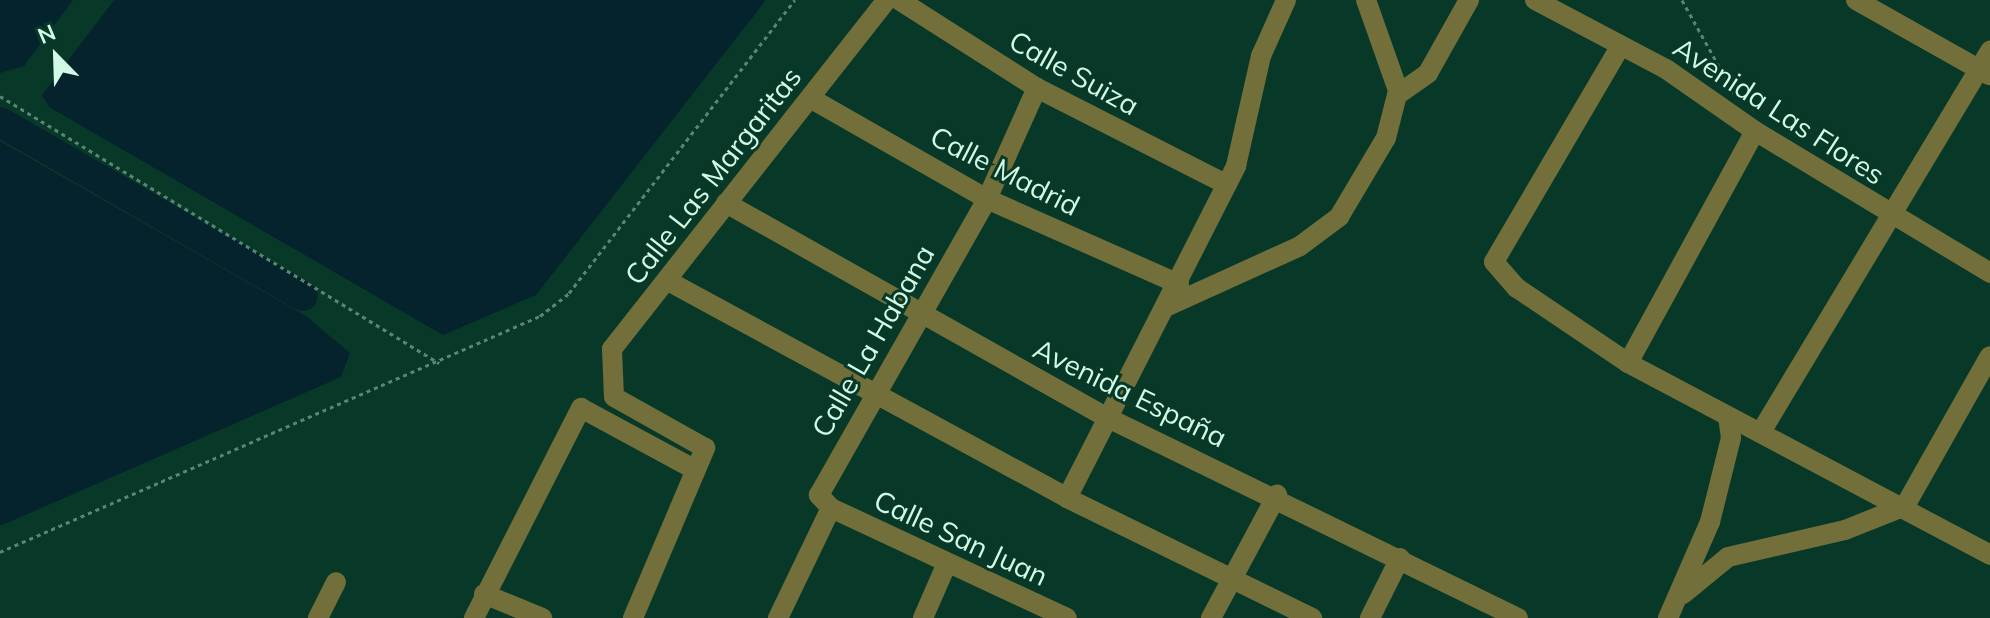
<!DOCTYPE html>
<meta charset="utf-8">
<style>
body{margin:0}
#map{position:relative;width:1990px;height:618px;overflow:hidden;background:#083928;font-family:Mulish,sans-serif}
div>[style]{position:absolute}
.water>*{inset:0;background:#05232d}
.river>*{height:30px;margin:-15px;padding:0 15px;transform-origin:15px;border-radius:15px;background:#05232d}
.path>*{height:3px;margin-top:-1.5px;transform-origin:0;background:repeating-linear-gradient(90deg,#588674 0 4px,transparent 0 8px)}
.minor>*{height:20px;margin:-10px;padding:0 10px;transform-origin:10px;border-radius:10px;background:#726f3b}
span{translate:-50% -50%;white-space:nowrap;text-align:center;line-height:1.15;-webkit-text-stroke:6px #083928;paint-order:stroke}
.street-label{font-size:28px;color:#d2fbe7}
.north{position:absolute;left:16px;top:16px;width:80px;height:80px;-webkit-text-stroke:6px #083928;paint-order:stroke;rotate:337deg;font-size:22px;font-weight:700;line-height:32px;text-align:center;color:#d2fbe7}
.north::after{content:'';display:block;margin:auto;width:28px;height:36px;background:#d2fbe7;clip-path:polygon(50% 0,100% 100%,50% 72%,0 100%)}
</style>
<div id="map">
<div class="water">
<div style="clip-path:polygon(0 0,73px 0,24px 66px,0 73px)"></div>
<div style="clip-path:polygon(114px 0,766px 0,536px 295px,443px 335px,49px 107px,42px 95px)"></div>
<div style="clip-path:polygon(0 141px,306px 316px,350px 353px,341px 377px,0 526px)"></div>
</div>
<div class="river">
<div style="left:0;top:122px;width:349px;rotate:29.9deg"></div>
</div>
<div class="path">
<div style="left:1682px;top:0;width:107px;rotate:60.8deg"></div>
<div style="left:0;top:96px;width:514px;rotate:31.31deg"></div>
<div style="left:0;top:552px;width:589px;rotate:-23.61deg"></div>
<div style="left:540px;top:316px;width:37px;rotate:-38deg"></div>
<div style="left:569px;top:293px;width:370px;rotate:-52.4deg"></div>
</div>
<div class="minor">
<div style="left:899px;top:0;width:164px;rotate:32.5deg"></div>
<div style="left:1037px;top:88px;width:213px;rotate:27deg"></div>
<div style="left:1366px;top:0;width:99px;rotate:70.5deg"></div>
<div style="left:1535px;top:0;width:148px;rotate:27.8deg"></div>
<div style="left:1666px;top:69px;width:108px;rotate:34.9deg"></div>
<div style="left:1755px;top:131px;width:275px;rotate:31.1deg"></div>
<div style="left:1856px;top:0;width:153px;rotate:29.4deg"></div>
<div style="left:1620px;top:47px;width:249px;rotate:120.4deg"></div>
<div style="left:1494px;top:262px;width:35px;rotate:49deg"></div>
<div style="left:1517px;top:288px;width:134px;rotate:34deg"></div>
<div style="left:1628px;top:363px;width:410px;rotate:27.9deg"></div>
<div style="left:810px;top:98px;width:204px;rotate:29.7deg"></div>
<div style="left:987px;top:199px;width:210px;rotate:23.9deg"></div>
<div style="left:726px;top:203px;width:438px;rotate:29.4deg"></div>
<div style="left:1108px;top:418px;width:456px;rotate:26deg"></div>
<div style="left:668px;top:281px;width:454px;rotate:28.5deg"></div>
<div style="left:1067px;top:498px;width:273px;rotate:26.1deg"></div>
<div style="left:1168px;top:306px;width:145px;rotate:-24.4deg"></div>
<div style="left:1300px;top:246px;width:49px;rotate:-36.6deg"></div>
<div style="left:1339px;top:217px;width:92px;rotate:-59.3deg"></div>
<div style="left:1386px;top:138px;width:44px;rotate:-75.7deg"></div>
<div style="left:1397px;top:95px;width:38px;rotate:-35deg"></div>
<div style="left:1428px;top:73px;width:84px;rotate:-60.7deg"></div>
<div style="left:1628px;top:363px;width:264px;rotate:-61.3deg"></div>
<div style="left:1761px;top:432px;width:445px;rotate:-59deg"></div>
<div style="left:1067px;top:498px;width:373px;rotate:-63deg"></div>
<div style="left:1236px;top:166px;width:113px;rotate:-77.2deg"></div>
<div style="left:1261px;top:56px;width:61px;rotate:-65.9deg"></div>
<div style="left:831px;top:508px;width:260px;rotate:25deg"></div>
<div style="left:484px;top:594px;width:63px;rotate:22.5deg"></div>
<div style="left:1683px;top:594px;width:58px;rotate:-39.4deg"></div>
<div style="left:1728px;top:557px;width:120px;rotate:-13deg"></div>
<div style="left:1845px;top:530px;width:65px;rotate:-21.8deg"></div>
<div style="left:1905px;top:506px;width:172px;rotate:-60.5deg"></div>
<div style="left:318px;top:618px;width:40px;rotate:-63.4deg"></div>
<div style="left:474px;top:618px;width:236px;rotate:-63deg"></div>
<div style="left:581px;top:408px;width:128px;rotate:28.4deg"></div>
<div style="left:633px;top:618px;width:185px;rotate:-67deg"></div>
<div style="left:705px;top:448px;width:104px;rotate:-150.7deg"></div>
<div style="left:614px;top:397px;width:48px;rotate:-92.4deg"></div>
<div style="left:612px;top:349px;width:444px;rotate:-51.8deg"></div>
<div style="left:778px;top:618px;width:122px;rotate:-64.3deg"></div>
<div style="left:831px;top:508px;width:18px;rotate:-133deg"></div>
<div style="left:819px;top:495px;width:340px;rotate:-60.4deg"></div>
<div style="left:987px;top:199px;width:122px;rotate:-65.8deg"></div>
<div style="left:923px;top:618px;width:60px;rotate:-66.4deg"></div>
<div style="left:1211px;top:618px;width:140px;rotate:-61.8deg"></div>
<div style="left:1370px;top:618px;width:67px;rotate:-63.4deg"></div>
<div style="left:1668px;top:618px;width:105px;rotate:-66.4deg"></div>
<div style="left:1710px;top:522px;width:87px;rotate:-76deg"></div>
<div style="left:1731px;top:438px;width:21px;rotate:-98deg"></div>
</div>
<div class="street-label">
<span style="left:1074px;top:73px;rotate:29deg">Calle Suiza</span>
<span style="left:1779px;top:111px;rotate:33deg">Avenida Las Flores</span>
<span style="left:1005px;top:171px;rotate:27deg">Calle Madrid</span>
<span style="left:713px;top:176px;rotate:-52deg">Calle Las Margaritas</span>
<span style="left:873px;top:341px;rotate:-60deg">Calle La Habana</span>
<span style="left:1130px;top:393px;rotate:26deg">Avenida España</span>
<span style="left:961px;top:538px;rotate:25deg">Calle San Juan</span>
</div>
<div class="north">N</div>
</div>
